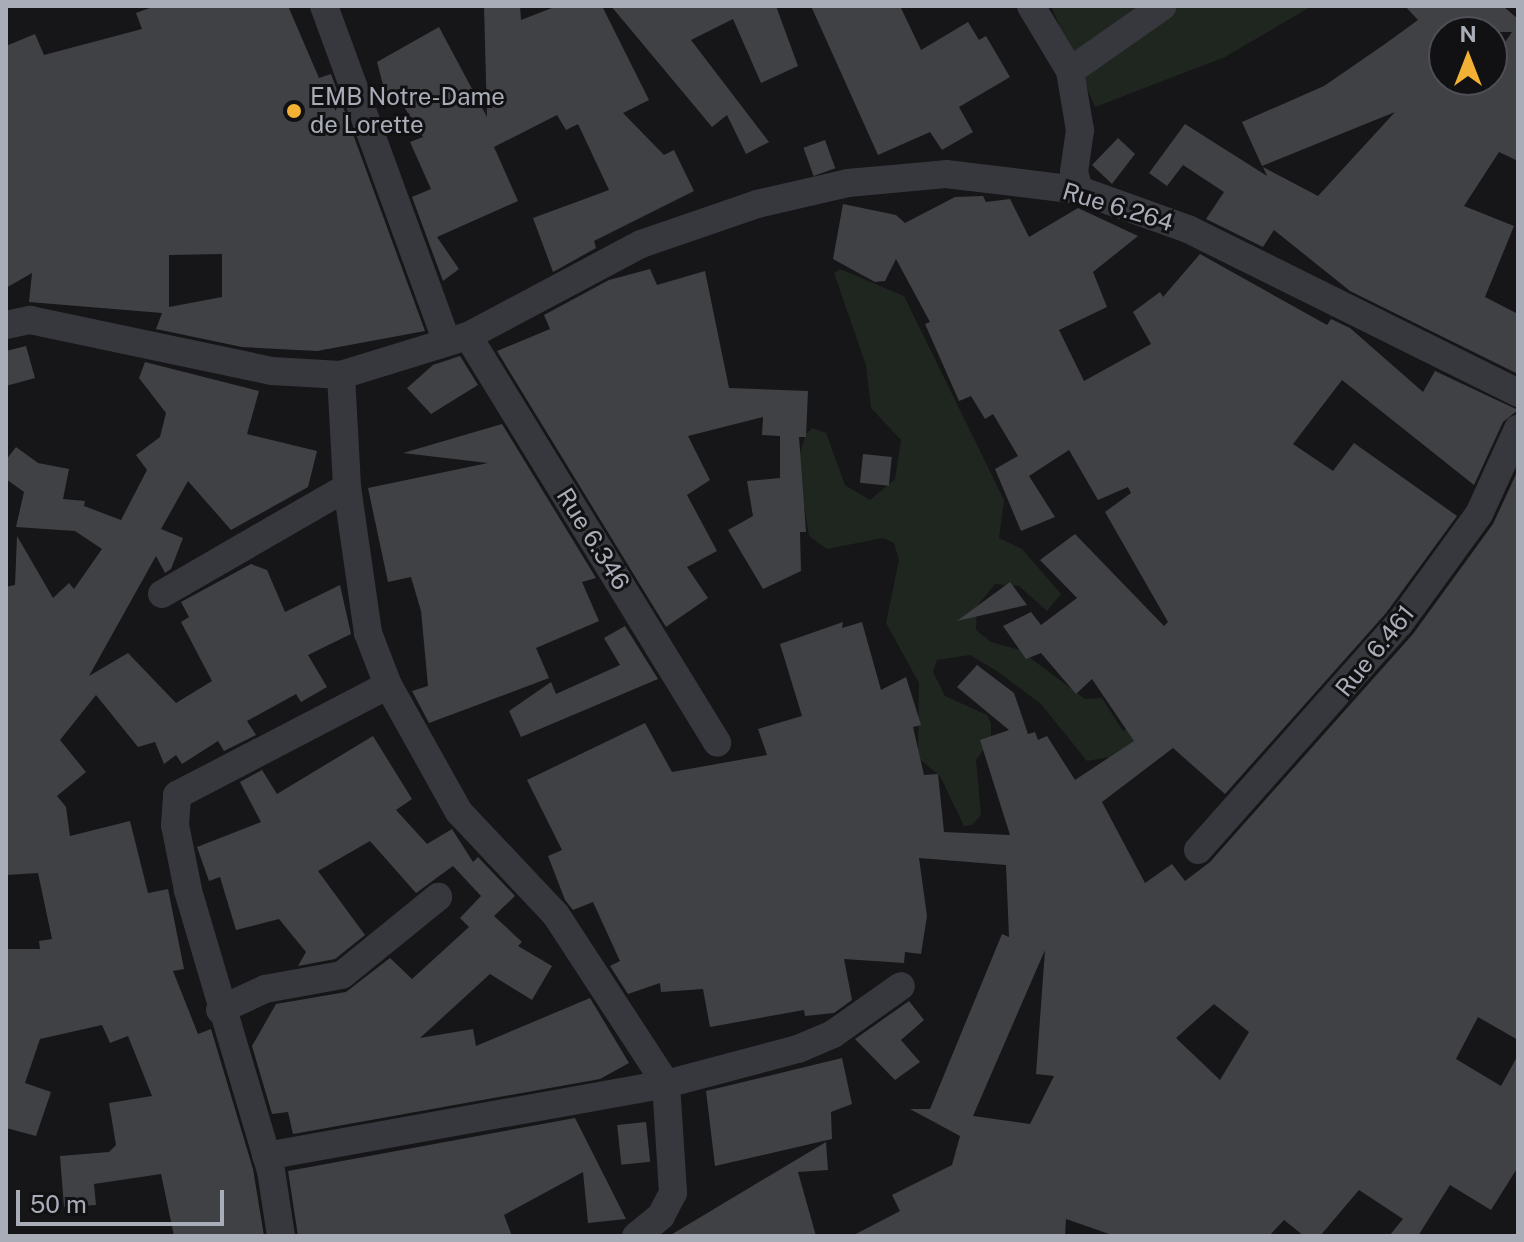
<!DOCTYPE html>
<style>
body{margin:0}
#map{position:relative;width:1524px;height:1242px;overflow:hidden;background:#161618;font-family:"Public Sans",sans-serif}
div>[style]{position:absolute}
.green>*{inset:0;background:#1e261f}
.building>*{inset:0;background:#404145;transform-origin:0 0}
.street>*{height:28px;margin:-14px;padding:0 14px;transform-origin:14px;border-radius:14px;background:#37383d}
.dots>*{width:22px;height:22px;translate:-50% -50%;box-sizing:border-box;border:4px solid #111113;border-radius:50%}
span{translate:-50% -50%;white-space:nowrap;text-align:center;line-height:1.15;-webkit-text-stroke:6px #111113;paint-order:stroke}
.poi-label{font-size:24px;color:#a8adb8}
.left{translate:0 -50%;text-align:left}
.street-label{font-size:24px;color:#a8adb8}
.frame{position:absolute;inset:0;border:8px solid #a8adb8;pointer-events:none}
.north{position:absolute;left:1428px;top:16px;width:80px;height:80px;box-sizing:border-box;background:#111113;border:2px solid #4d4f55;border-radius:50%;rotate:0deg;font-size:22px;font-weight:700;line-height:32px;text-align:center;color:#a8adb8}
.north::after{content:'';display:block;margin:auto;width:28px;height:36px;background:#f2b134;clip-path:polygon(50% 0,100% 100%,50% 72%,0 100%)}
.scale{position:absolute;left:16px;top:1190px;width:208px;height:36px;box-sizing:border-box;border:4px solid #a8adb8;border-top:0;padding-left:10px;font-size:24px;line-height:28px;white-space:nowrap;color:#a8adb8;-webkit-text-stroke:6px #111113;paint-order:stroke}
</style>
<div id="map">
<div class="green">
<div style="clip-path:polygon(1051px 6px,1312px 6px,1225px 57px,1095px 107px)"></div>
<div style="clip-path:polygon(840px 269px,904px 296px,1004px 500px,999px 538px,1022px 549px,1061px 594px,1047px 611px,1019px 586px,995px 584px,977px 606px,976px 630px,991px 642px,1020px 650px,1085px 699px,1102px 698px,1123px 731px,1165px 708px,1179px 717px,1110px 757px,1087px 761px,1041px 704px,997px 671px,970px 655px,937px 660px,933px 672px,945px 696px,987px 715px,991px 724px,991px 739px,976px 760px,981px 815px,972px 825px,964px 826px,940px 776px,918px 758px,919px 683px,886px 623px,899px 560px,894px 543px,883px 538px,827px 549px,809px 536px,797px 463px,806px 434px,812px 428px,826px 433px,845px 485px,870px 500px,895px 479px,901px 440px,871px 408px,866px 365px,834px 273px)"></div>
</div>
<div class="building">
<div style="clip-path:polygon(evenodd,155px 6px,288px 6px,319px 78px,331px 74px,425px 331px,317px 351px,242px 347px,156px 329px,162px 313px,29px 302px,32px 273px,6px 288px,6px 46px,35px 34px,44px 55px,142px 29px,136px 13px,155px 6px,222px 254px,222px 297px,169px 307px,169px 255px,222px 254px)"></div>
<div style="clip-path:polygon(484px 6px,520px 6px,521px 20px,557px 6px,602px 6px,649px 100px,623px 113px,664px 155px,674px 150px,694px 191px,594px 241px,596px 248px,553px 272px,533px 218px,609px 190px,578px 124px,566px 130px,557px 115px,494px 147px,518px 201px,437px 237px,459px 269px,443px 281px,412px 197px,431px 189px,410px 142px,423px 137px,396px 94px,387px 100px,377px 62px,439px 27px,487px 117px)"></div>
<div style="clip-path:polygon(611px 6px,776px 6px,798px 66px,761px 83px,733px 19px,691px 40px,769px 142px,746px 154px,727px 115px,712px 127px)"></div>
<div style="clip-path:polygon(811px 6px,900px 6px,921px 50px,968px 22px,979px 40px,986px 36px,1010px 77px,959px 107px,973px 132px,942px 150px,930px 132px,878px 155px)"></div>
<div style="clip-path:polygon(evenodd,1405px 6px,1503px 6px,1518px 19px,1518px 161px,1499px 152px,1464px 206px,1514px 226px,1485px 297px,1518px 314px,1518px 374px,1350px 291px,1274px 230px,1263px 247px,1206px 219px,1224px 192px,1183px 165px,1167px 186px,1149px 173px,1185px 124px,1267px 176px,1263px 167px,1318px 196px,1395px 112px,1262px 166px,1242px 122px,1324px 86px,1385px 44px,1418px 20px,1405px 6px,1444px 32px,1512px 32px,1492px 61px,1492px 80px,1444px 80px,1444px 32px)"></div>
<div style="clip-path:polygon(1118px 138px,1135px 154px,1112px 184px,1092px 165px)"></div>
<div style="left:825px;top:140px;width:30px;height:23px;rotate:70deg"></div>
<div style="clip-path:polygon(evenodd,983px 196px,986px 202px,1010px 199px,1029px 237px,1078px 208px,1138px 236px,1093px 272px,1107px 307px,1059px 330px,1084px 381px,1151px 344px,1133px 312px,1160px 292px,1163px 297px,1200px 254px,1327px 325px,1331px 319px,1350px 328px,1423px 392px,1435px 371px,1518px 410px,1503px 422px,1474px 485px,1342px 380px,1293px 444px,1333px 471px,1354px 443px,1457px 516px,1386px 613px,1225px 794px,1173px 748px,1102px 802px,1145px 883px,1172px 864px,1185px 881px,1210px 862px,1413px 634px,1493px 524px,1518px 470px,1518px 1040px,1478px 1017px,1456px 1059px,1501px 1086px,1518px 1055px,1518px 1167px,1491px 1210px,1450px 1185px,1418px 1236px,1389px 1236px,1403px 1219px,1359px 1190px,1320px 1236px,1304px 1236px,1284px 1220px,1269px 1236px,1115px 1236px,1066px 1219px,1065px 1236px,852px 1236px,900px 1211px,892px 1195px,952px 1165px,960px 1136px,910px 1109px,930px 1109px,1002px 934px,1009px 937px,1006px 865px,919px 858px,927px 916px,921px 954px,905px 952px,904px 963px,844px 959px,852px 1000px,834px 1013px,805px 1016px,804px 1010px,710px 1027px,703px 989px,661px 992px,660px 983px,628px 994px,610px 966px,620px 961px,593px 902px,573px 910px,565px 900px,548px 856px,562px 850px,527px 780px,645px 723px,672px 772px,767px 755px,758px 729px,802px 716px,780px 644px,843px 622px,842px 628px,862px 622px,881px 690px,906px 677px,921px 725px,913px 727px,924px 775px,938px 774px,944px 832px,1010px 835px,980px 740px,1009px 730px,957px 687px,977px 665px,1014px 693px,1028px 734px,1035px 732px,1038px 740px,1047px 736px,1075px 780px,1134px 741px,1092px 679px,1076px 694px,1041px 653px,1026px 659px,1003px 626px,1031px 612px,1041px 625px,1077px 598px,1040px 560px,1075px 534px,1164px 626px,1168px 622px,1105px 512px,1131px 493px,1128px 487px,1098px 500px,1069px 450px,1029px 476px,1055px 517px,1021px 531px,995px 469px,1018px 456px,993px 414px,985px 419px,971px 396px,959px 401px,925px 324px,930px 322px,896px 259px,885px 281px,875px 282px,833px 259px,843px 204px,896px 215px,905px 223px,955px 197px,983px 196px,1045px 950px,1036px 1074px,1054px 1076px,1030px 1124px,973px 1116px,1045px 950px,983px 196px,1214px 1004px,1249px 1032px,1220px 1080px,1176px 1038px,1214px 1004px)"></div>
<div style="clip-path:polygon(650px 269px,657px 285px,705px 271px,729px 388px,808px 391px,806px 437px,799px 437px,806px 532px,800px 532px,801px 571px,763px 589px,728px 530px,753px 516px,747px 481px,780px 478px,780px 436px,762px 435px,763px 417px,688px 436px,710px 480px,687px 495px,717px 551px,687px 567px,708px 598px,666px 627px,497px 351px,550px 329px,544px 315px,609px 280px)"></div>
<div style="clip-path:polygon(26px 346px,35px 378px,6px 386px,6px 351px)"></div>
<div style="clip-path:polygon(460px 356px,478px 385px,431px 414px,407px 388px,433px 365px)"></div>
<div style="clip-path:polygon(145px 362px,259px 391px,247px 434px,317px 451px,308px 487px,231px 530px,188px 481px,161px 529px,183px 538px,171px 569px,165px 573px,156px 556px,89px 676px,128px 653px,176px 703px,212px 681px,181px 622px,189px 617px,181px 602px,251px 564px,267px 570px,285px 612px,340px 585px,351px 634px,308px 655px,327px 687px,301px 702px,296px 694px,247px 721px,256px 735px,224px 751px,218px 741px,182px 764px,176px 755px,164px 764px,155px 742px,138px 747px,96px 695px,60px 740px,86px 772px,57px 796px,66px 807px,70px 836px,130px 821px,148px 893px,168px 889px,184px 969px,173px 971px,198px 1034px,211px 1029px,253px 1169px,264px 1236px,174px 1236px,161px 1174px,94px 1184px,96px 1205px,64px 1207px,60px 1156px,109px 1152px,116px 1145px,109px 1103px,152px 1096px,128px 1036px,110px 1043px,102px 1025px,40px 1039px,25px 1083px,51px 1092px,36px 1136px,6px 1128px,8px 949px,40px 949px,39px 941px,52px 939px,38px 873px,6px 875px,6px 587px,15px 585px,17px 536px,53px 598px,69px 583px,74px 589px,102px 549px,75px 531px,16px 527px,24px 492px,6px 479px,6px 460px,16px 447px,38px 463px,69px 469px,63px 499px,85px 501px,84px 506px,121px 520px,147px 470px,136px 455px,160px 437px,166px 413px,139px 378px)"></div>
<div style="clip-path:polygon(502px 424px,596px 578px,582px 582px,599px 621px,536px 648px,549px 678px,429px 723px,412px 691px,428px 686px,421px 611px,411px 577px,388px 582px,368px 488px,488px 463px,403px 453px)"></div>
<div style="left:863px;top:454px;width:29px;height:29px;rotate:6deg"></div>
<div style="clip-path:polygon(1010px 582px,1027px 605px,957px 621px)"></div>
<div style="clip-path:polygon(625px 626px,658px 679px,521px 737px,509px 711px,551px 682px,556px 694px,620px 665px,604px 638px)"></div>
<div style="clip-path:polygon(373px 736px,412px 799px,396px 810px,427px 844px,452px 829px,473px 862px,478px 857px,515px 896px,494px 916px,522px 942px,518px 946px,552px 966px,532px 1000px,490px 974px,420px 1038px,473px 1029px,476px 1046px,590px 998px,629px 1063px,600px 1079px,293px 1134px,288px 1112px,272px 1114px,252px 1046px,276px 1004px,346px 992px,390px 958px,412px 979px,469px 927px,460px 918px,481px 896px,453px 866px,416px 893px,370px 841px,318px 871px,365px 935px,335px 959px,298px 966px,306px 952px,279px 919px,236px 930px,220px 877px,209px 881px,197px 847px,261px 822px,240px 782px,262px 770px,277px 794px)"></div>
<div style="clip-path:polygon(909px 1001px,924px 1020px,901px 1040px,920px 1062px,895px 1080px,855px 1039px)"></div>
<div style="clip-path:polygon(842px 1058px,852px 1104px,831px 1112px,832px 1139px,715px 1166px,706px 1091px)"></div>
<div style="clip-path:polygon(575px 1118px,626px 1219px,588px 1223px,583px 1172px,504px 1215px,512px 1236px,298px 1236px,288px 1171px)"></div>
<div style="left:646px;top:1122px;width:40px;height:29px;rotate:84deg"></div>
<div style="clip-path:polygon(826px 1142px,828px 1170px,798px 1172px,816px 1236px,669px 1236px)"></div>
</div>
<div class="street">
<div style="left:324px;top:6px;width:358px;rotate:69.9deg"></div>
<div style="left:1031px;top:6px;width:76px;rotate:59deg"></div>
<div style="left:1070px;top:71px;width:60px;rotate:80.4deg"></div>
<div style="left:1080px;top:130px;width:42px;rotate:98.1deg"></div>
<div style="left:1074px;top:172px;width:19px;rotate:74deg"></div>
<div style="left:1070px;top:71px;width:113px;rotate:-35deg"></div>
<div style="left:6px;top:325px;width:25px;rotate:-12deg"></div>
<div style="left:30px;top:320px;width:247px;rotate:11.9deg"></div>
<div style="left:272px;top:371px;width:69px;rotate:3.3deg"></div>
<div style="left:341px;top:375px;width:133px;rotate:-17.1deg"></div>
<div style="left:468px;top:336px;width:196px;rotate:-28deg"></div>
<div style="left:641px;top:244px;width:123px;rotate:-19deg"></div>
<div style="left:757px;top:204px;width:93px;rotate:-13deg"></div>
<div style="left:848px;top:183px;width:98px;rotate:-5.2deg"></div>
<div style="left:946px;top:174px;width:134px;rotate:6.9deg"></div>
<div style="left:1079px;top:190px;width:116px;rotate:19.7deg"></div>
<div style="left:1188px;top:229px;width:369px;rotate:26.4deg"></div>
<div style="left:468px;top:336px;width:477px;rotate:58.5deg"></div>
<div style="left:341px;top:375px;width:112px;rotate:86.9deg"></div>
<div style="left:347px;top:487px;width:148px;rotate:81.8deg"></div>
<div style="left:368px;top:633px;width:56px;rotate:69deg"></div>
<div style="left:388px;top:685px;width:145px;rotate:60.8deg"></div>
<div style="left:459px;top:812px;width:141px;rotate:46.7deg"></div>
<div style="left:556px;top:915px;width:202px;rotate:56.9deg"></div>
<div style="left:666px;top:1084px;width:109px;rotate:86.3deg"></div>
<div style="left:673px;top:1193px;width:26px;rotate:118deg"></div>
<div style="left:661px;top:1216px;width:32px;rotate:141deg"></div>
<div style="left:162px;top:594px;width:214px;rotate:-30deg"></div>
<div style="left:1198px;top:850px;width:302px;rotate:-48.4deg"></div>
<div style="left:1399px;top:624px;width:136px;rotate:-54deg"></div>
<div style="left:1479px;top:514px;width:94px;rotate:-65.4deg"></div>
<div style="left:220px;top:1010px;width:50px;rotate:-25deg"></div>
<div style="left:265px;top:989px;width:78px;rotate:-10.3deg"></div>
<div style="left:342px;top:975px;width:124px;rotate:-39.1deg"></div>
<div style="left:266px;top:1156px;width:406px;rotate:-10.2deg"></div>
<div style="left:666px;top:1084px;width:137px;rotate:-14.9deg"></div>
<div style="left:798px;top:1049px;width:38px;rotate:-23deg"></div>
<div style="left:833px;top:1034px;width:83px;rotate:-35.2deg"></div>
<div style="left:281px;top:1236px;width:66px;rotate:-98.7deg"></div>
<div style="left:271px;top:1171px;width:293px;rotate:-106.5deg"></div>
<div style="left:188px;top:890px;width:66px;rotate:-101.3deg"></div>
<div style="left:175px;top:825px;width:30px;rotate:-86deg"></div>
<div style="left:177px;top:795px;width:238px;rotate:-27.5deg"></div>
</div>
<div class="dots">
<div style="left:294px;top:111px;background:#f2b134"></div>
</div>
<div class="poi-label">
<span class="left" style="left:310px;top:111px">EMB Notre-Dame<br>de Lorette</span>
</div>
<div class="street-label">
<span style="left:1118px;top:207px;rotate:17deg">Rue 6.264</span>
<span style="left:593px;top:539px;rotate:58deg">Rue 6.346</span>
<span style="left:1375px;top:651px;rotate:-51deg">Rue 6.461</span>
</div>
<div class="frame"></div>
<div class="north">N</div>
<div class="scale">50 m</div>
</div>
